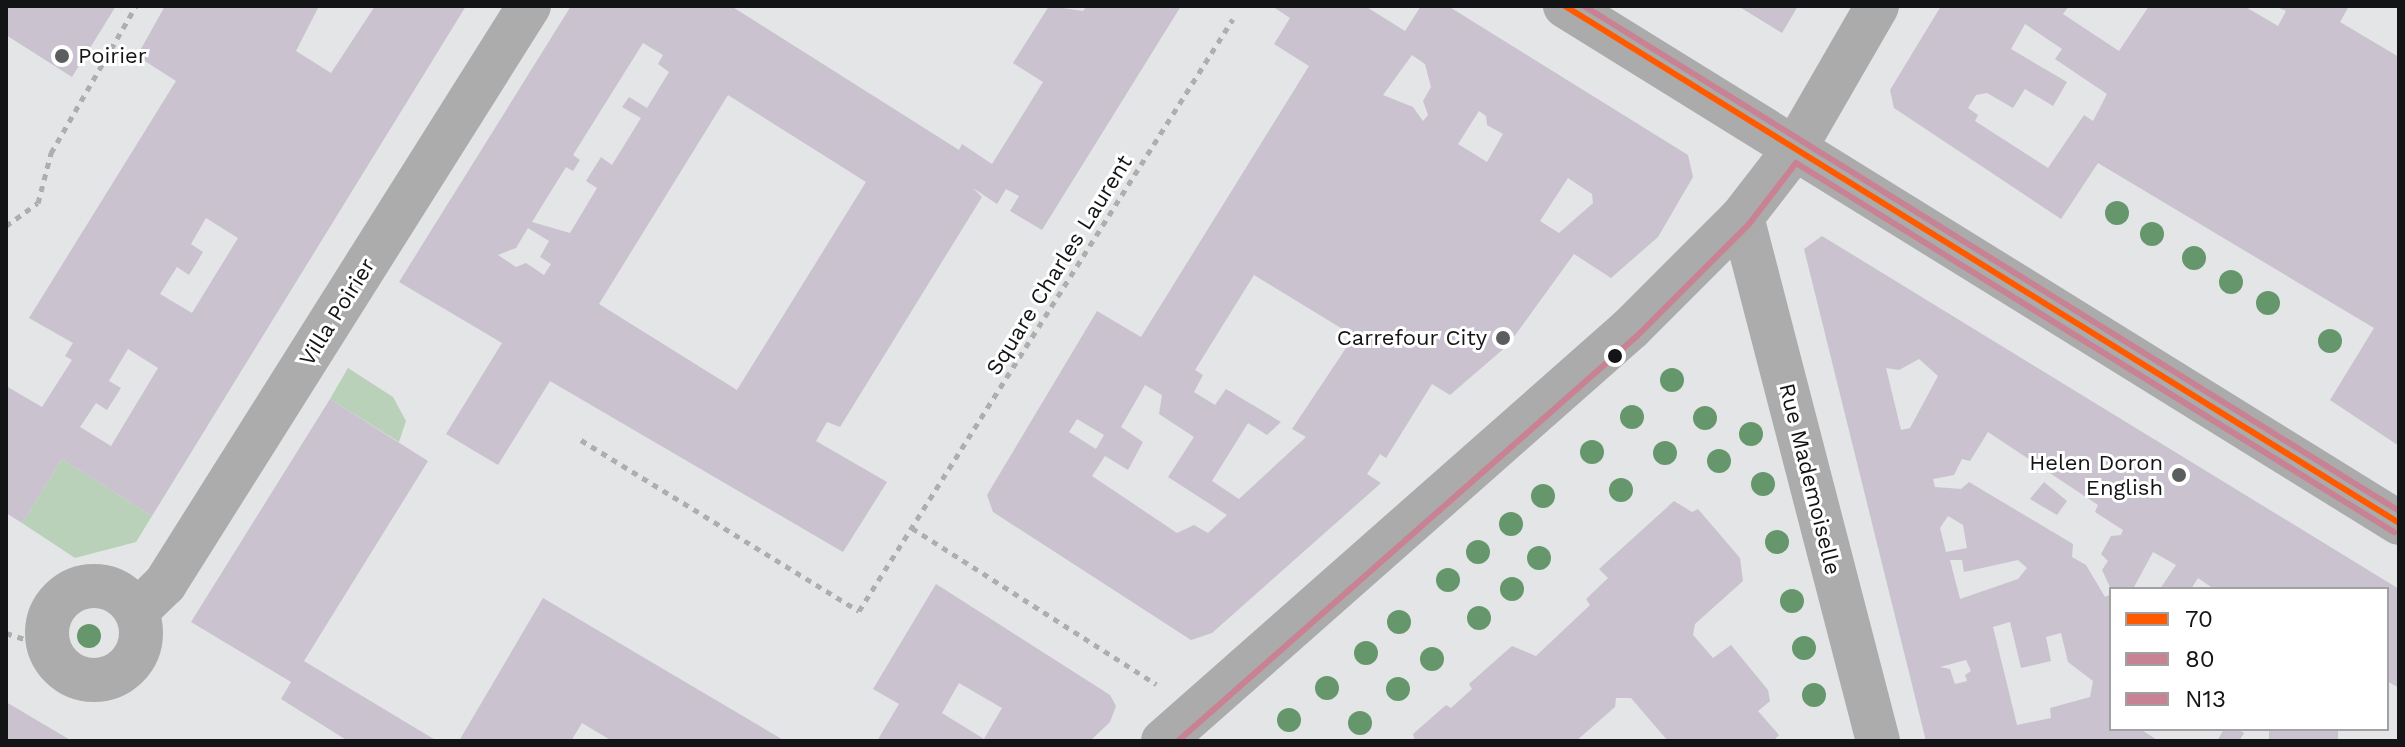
<!DOCTYPE html>
<style>
body{margin:0}
#map{position:relative;width:2405px;height:747px;overflow:hidden;background:#e3e5e7;font-family:"Work Sans",sans-serif}
div>[style]{position:absolute}
.green>*{inset:0;background:#b9d0b9}
.building>*{inset:0;background:#cac2cf;transform-origin:0 0}
.path>*{height:5px;margin-top:-2.5px;transform-origin:0;background:repeating-linear-gradient(90deg,#adaead 0 6px,transparent 0 12px)}
.street>*{height:44px;margin:-22px;padding:0 22px;transform-origin:22px;border-radius:22px;background:#acacac}
.street>.ring{margin:-22px;padding:0;box-sizing:content-box;background:none;border:44px solid #acacac;border-radius:50%}
.secondary>*{height:44px;margin:-22px;padding:0 22px;transform-origin:22px;border-radius:22px;background:#acabab}
.bus-1>*{height:6px;margin:-3px;padding:0 3px;transform-origin:3px;border-radius:3px;background:#ff5a00}
.bus-2>*{height:6px;margin:-3px;padding:0 3px;transform-origin:3px;border-radius:3px;background:#c88293}
.bus-3>*{height:6px;margin:-3px;padding:0 3px;transform-origin:3px;border-radius:3px;background:#c88293}
.trees>*{width:24px;height:24px;margin:-12px;border-radius:50%;background:#66976c}
.dots>*{width:22px;height:22px;translate:-50% -50%;box-sizing:border-box;border:4px solid #fff;border-radius:50%}
span{translate:-50% -50%;white-space:nowrap;text-align:center;line-height:1.15;-webkit-text-stroke:6px #fff;paint-order:stroke}
.poi-label{font-size:22px;color:#131415}
.left{translate:0 -50%;text-align:left}
.right{translate:-100% -50%;text-align:right}
.street-label{font-size:22px;color:#131415}
.frame{position:absolute;inset:0;border:8px solid #131415;pointer-events:none}
.legend{position:absolute;left:2109px;top:587px;width:280px;height:144px;box-sizing:border-box;background:#fff;border:2px solid #a1a1a1;margin:0;padding:10px 14px;list-style:none;font-size:24px;color:#131415}
.legend li{display:flex;align-items:center;gap:16px;height:40px}
.legend b{width:40px;border:2px solid #a1a1a1}
</style>
<div id="map">
<div class="green">
<div style="clip-path:polygon(348px 368px,393px 397px,406px 421px,399px 442px,330px 399px)"></div>
<div style="clip-path:polygon(62px 459px,152px 516px,136px 542px,75px 558px,22px 523px)"></div>
</div>
<div class="building">
<div style="clip-path:polygon(6px 6px,116px 6px,72px 77px,6px 35px)"></div>
<div style="clip-path:polygon(evenodd,165px 6px,319px 6px,296px 51px,331px 73px,375px 6px,466px 6px,152px 516px,62px 459px,22px 523px,6px 513px,6px 386px,42px 407px,72px 360px,65px 356px,73px 343px,29px 318px,176px 81px,137px 56px,165px 6px,206px 218px,238px 238px,192px 313px,160px 294px,177px 267px,189px 275px,203px 252px,191px 244px,206px 218px,165px 6px,128px 349px,158px 368px,111px 446px,80px 427px,96px 403px,107px 410px,121px 388px,109px 381px,128px 349px)"></div>
<div style="clip-path:polygon(evenodd,571px 6px,731px 6px,959px 150px,962px 144px,992px 164px,1043px 82px,1013px 63px,1049px 6px,1083px 11px,1087px 6px,1181px 6px,1042px 230px,1010px 211px,1019px 196px,1006px 189px,997px 204px,973px 188px,982px 197px,840px 427px,827px 422px,816px 441px,887px 482px,843px 552px,550px 381px,498px 465px,446px 434px,502px 343px,399px 282px,571px 6px,643px 43px,663px 55px,658px 64px,669px 72px,647px 108px,629px 97px,622px 107px,641px 118px,612px 165px,601px 157px,586px 181px,597px 188px,570px 233px,532px 222px,566px 167px,573px 171px,580px 160px,573px 155px,643px 43px,571px 6px,728px 95px,866px 182px,737px 390px,599px 304px,728px 95px,571px 6px,528px 228px,549px 241px,540px 257px,551px 264px,544px 275px,526px 263px,516px 267px,498px 255px,516px 248px,528px 228px)"></div>
<div style="clip-path:polygon(evenodd,1272px 6px,1365px 6px,1405px 31px,1421px 6px,1448px 6px,1688px 155px,1693px 177px,1658px 237px,1611px 278px,1574px 254px,1508px 345px,1450px 395px,1432px 384px,1386px 458px,1380px 454px,1367px 474px,1381px 483px,1212px 633px,1191px 640px,993px 512px,987px 495px,1097px 311px,1141px 337px,1309px 66px,1274px 44px,1290px 18px,1272px 6px,1412px 55px,1425px 64px,1431px 87px,1423px 101px,1428px 115px,1423px 121px,1413px 107px,1383px 95px,1412px 55px,1272px 6px,1479px 111px,1486px 116px,1487px 125px,1503px 134px,1487px 162px,1458px 144px,1479px 111px,1272px 6px,1568px 178px,1592px 194px,1593px 203px,1559px 233px,1540px 221px,1568px 178px,1272px 6px,1254px 275px,1354px 336px,1292px 429px,1306px 437px,1239px 499px,1212px 481px,1248px 423px,1267px 435px,1281px 422px,1226px 389px,1215px 405px,1194px 392px,1203px 375px,1195px 370px,1254px 275px,1272px 6px,1145px 385px,1162px 395px,1159px 414px,1194px 437px,1168px 477px,1227px 515px,1208px 533px,1194px 525px,1177px 533px,1092px 476px,1105px 456px,1128px 470px,1143px 442px,1121px 427px,1145px 385px,1272px 6px,1077px 419px,1104px 435px,1096px 449px,1069px 432px,1077px 419px)"></div>
<div style="clip-path:polygon(1738px 6px,1798px 6px,1782px 33px)"></div>
<div style="clip-path:polygon(evenodd,1941px 6px,2069px 6px,2063px 14px,2119px 51px,2149px 6px,2244px 6px,2278px 26px,2286px 11px,2274px 6px,2349px 6px,2340px 22px,2399px 57px,2399px 446px,2330px 400px,2374px 328px,2098px 163px,2061px 219px,1894px 108px,1890px 90px,1941px 6px,2025px 24px,2062px 49px,2055px 59px,2107px 94px,2093px 121px,2084px 115px,2048px 168px,1975px 121px,1978px 115px,1968px 108px,1976px 95px,1987px 93px,2013px 108px,2025px 89px,2053px 106px,2067px 82px,2011px 49px,2025px 24px)"></div>
<div style="clip-path:polygon(evenodd,1822px 236px,2399px 589px,2399px 688px,2387px 681px,2387px 589px,2214px 589px,2198px 578px,2191px 589px,2160px 589px,2176px 565px,2153px 552px,2133px 589px,2111px 589px,2102px 570px,2108px 561px,2101px 554px,2111px 536px,2121px 535px,2123px 530px,2095px 512px,2098px 505px,1988px 432px,1970px 461px,1962px 459px,1954px 475px,1933px 479px,1935px 487px,1961px 489px,1969px 482px,2073px 544px,2072px 557px,2086px 565px,2105px 597px,2111px 594px,2111px 729px,2140px 729px,2159px 741px,1926px 741px,1804px 249px,1822px 236px,1919px 359px,1938px 376px,1910px 428px,1901px 430px,1886px 368px,1899px 370px,1919px 359px,1822px 236px,1948px 516px,1963px 525px,1967px 548px,1946px 552px,1940px 528px,1948px 516px,1822px 236px,1950px 560px,1962px 560px,1964px 572px,2018px 560px,2027px 568px,2018px 579px,1960px 599px,1950px 560px,1822px 236px,2010px 622px,2021px 668px,2051px 661px,2046px 637px,2061px 633px,2068px 662px,2093px 681px,2090px 697px,2050px 708px,2051px 718px,2017px 725px,1993px 627px,2010px 622px,1822px 236px,1966px 660px,1971px 671px,1965px 675px,1967px 681px,1955px 684px,1950px 669px,1940px 667px,1966px 660px)"></div>
<div style="clip-path:polygon(330px 399px,428px 461px,304px 661px,437px 741px,348px 741px,281px 699px,291px 682px,191px 622px)"></div>
<div style="clip-path:polygon(2044px 482px,2067px 501px,2057px 515px,2030px 499px)"></div>
<div style="clip-path:polygon(1674px 501px,1692px 512px,1698px 509px,1740px 558px,1743px 581px,1695px 624px,1693px 635px,1713px 658px,1731px 645px,1768px 690px,1770px 701px,1758px 711px,1779px 735px,1773px 741px,1668px 741px,1631px 698px,1616px 698px,1615px 707px,1576px 741px,1415px 741px,1413px 734px,1446px 705px,1451px 708px,1472px 689px,1469px 684px,1512px 646px,1536px 656px,1590px 605px,1586px 599px,1608px 578px,1599px 569px)"></div>
<div style="clip-path:polygon(evenodd,936px 584px,1110px 695px,1116px 706px,1110px 722px,1090px 741px,877px 741px,899px 704px,873px 689px,936px 584px,959px 683px,1002px 708px,984px 739px,942px 713px,959px 683px)"></div>
<div style="clip-path:polygon(543px 598px,785px 741px,612px 741px,582px 723px,571px 741px,459px 741px)"></div>
<div style="clip-path:polygon(6px 702px,72px 741px,6px 741px)"></div>
<div style="clip-path:polygon(2224px 729px,2238px 729px,2244px 733px,2239px 741px,2217px 741px)"></div>
<div style="left:2269px;top:729px;width:69px;height:14px"></div>
</div>
<div class="path">
<div style="left:6px;top:226px;width:39px;rotate:-36deg"></div>
<div style="left:38px;top:203px;width:52px;rotate:-75.4deg"></div>
<div style="left:51px;top:153px;width:170px;rotate:-60deg"></div>
<div style="left:581px;top:440px;width:326px;rotate:31.6deg"></div>
<div style="left:859px;top:611px;width:700px;rotate:-57.72deg"></div>
<div style="left:912px;top:528px;width:290px;rotate:32.6deg"></div>
<div style="left:6px;top:633px;width:45px;rotate:18deg"></div>
</div>
<div class="street">
<div style="left:1742px;top:217px;width:541px;rotate:75.45deg"></div>
<div class="ring" style="left:47px;top:586px;width:50px;height:50px"></div>
<div style="left:137px;top:611px;width:39px;rotate:-44deg"></div>
<div style="left:165px;top:584px;width:683px;rotate:-57.8deg"></div>
</div>
<div class="secondary">
<div style="left:1565px;top:6px;width:981px;rotate:31.79deg"></div>
<div style="left:1163px;top:741px;width:623px;rotate:-41.42deg"></div>
<div style="left:1630px;top:329px;width:158px;rotate:-45deg"></div>
<div style="left:1742px;top:217px;width:85px;rotate:-52.2deg"></div>
<div style="left:1794px;top:150px;width:166px;rotate:-60deg"></div>
</div>
<div class="bus-1">
<div style="left:1565px;top:6px;width:981px;rotate:31.79deg"></div>
</div>
<div class="bus-2">
<div style="left:1178px;top:741px;width:612px;rotate:-41.42deg"></div>
<div style="left:1637px;top:336px;width:158px;rotate:-45deg"></div>
<div style="left:1749px;top:224px;width:77px;rotate:-52.4deg"></div>
<div style="left:1796px;top:163px;width:703px;rotate:31.68deg"></div>
</div>
<div class="bus-3">
<div style="left:1584px;top:6px;width:959px;rotate:31.78deg"></div>
</div>
<div class="trees">
<div style="left:2117px;top:213px"></div>
<div style="left:2152px;top:234px"></div>
<div style="left:2194px;top:258px"></div>
<div style="left:2231px;top:282px"></div>
<div style="left:2268px;top:303px"></div>
<div style="left:2330px;top:341px"></div>
<div style="left:1672px;top:380px"></div>
<div style="left:1632px;top:417px"></div>
<div style="left:1705px;top:418px"></div>
<div style="left:1751px;top:434px"></div>
<div style="left:1592px;top:452px"></div>
<div style="left:1665px;top:453px"></div>
<div style="left:1719px;top:461px"></div>
<div style="left:1763px;top:484px"></div>
<div style="left:1621px;top:490px"></div>
<div style="left:1543px;top:496px"></div>
<div style="left:1511px;top:524px"></div>
<div style="left:1777px;top:542px"></div>
<div style="left:1478px;top:552px"></div>
<div style="left:1539px;top:558px"></div>
<div style="left:1448px;top:580px"></div>
<div style="left:1512px;top:589px"></div>
<div style="left:1792px;top:601px"></div>
<div style="left:1479px;top:618px"></div>
<div style="left:1399px;top:622px"></div>
<div style="left:89px;top:636px"></div>
<div style="left:1804px;top:648px"></div>
<div style="left:1366px;top:653px"></div>
<div style="left:1432px;top:659px"></div>
<div style="left:1327px;top:688px"></div>
<div style="left:1398px;top:689px"></div>
<div style="left:1814px;top:695px"></div>
<div style="left:1289px;top:720px"></div>
<div style="left:1360px;top:723px"></div>
</div>
<div class="dots">
<div style="left:62px;top:56px;background:#5c5d5e"></div>
<div style="left:1503px;top:338px;background:#5c5d5e"></div>
<div style="left:1615px;top:356px;background:#131415"></div>
<div style="left:2179px;top:475px;background:#5c5d5e"></div>
</div>
<div class="poi-label">
<span class="left" style="left:78px;top:56px">Poirier</span>
<span class="right" style="left:1487px;top:338px">Carrefour City</span>
<span class="right" style="left:2163px;top:475px">Helen Doron<br>English</span>
</div>
<div class="street-label">
<span style="left:1059px;top:265px;rotate:-58deg">Square Charles Laurent</span>
<span style="left:337px;top:312px;rotate:-58deg">Villa Poirier</span>
<span style="left:1810px;top:479px;rotate:76deg">Rue Mademoiselle</span>
</div>
<div class="frame"></div>
<ul class="legend">
<li><b style="height:10px;background:#ff5a00"></b>70</li>
<li><b style="height:10px;background:#c88293"></b>80</li>
<li><b style="height:10px;background:#c88293"></b>N13</li>
</ul>
</div>
